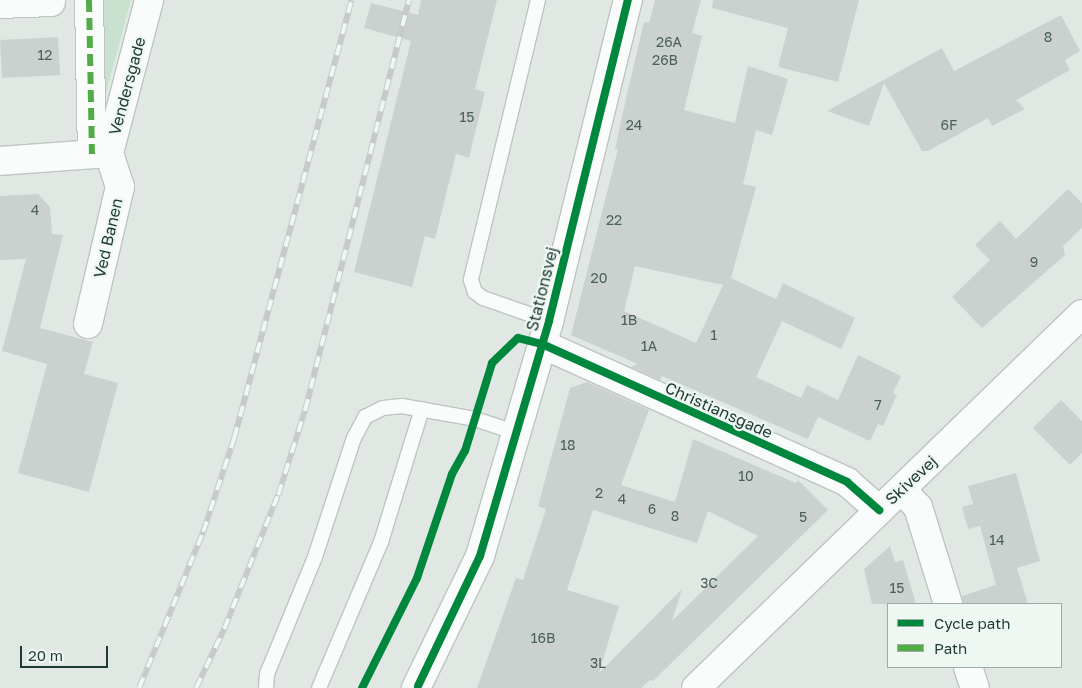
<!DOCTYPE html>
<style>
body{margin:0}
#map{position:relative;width:1082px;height:688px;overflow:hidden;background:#e1e8e4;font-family:"Golos Text",sans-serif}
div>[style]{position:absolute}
.green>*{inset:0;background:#c9e2cf}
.building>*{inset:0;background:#cbd1ce;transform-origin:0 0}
.roads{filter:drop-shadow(1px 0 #bec5c1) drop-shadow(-1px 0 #bec5c1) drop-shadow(0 1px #bec5c1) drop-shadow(0 -1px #bec5c1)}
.lane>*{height:14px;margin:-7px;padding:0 7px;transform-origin:7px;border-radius:7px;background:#fafcfb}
.street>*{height:28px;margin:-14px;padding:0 14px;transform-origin:14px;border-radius:14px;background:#fafcfb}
.secondary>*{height:28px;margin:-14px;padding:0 14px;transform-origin:14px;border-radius:14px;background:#fafcfb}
.rail>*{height:5.5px;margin-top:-2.75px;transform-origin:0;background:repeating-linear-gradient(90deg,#eef7f2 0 11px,#c6cac9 0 22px);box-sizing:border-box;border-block:1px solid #c6cac9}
.quiet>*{height:6px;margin-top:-3px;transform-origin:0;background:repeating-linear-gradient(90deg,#52ac45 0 12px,transparent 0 18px)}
.cycleway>*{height:8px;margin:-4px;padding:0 4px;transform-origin:4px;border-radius:4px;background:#00873e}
span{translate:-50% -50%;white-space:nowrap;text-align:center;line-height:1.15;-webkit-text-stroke:4.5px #eef7f2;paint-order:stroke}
.number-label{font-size:14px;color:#4a6058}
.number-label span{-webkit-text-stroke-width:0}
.street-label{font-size:16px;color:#1f3b31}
.legend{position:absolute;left:887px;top:603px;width:175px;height:65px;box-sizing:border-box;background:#eef7f2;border:1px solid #9baca5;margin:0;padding:6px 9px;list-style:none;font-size:15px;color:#1f3b31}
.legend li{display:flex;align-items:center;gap:10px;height:25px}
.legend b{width:25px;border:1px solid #9baca5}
.scale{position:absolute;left:20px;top:646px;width:88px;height:22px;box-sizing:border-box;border:2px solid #1f3b31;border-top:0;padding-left:6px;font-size:15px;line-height:18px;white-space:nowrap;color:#1f3b31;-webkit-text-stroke:4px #eef7f2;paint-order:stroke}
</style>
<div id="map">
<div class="green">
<div style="clip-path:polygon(80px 0,131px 0,102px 108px)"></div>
</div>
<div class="building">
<div style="clip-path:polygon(421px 0,497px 0,475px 89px,485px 92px,469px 158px,456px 154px,435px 239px,425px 236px,412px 287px,354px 272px,411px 41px,364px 28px,371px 3px,418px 15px)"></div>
<div style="clip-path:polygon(evenodd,655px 0,701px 0,692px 33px,702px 36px,684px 110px,735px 123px,748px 66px,788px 79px,772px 135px,756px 130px,743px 184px,756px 187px,731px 278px,776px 299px,783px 283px,855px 318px,841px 349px,782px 321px,756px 377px,801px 398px,807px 385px,838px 400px,858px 355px,901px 376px,893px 393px,897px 395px,883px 426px,878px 424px,870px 441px,818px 417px,808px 439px,662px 376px,660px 380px,631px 367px,638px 364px,571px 335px,618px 149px,615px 149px,627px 94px,644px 22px,649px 23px,655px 0,635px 266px,723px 285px,696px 343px,624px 311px,635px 266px)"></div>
<div style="clip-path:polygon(713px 0,859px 0,838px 82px,778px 67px,788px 28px,712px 8px)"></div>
<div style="clip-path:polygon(1061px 15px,1080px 51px,1065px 60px,1070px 70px,1016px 100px,1025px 109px,992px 126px,988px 118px,928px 151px,922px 151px,884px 83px,869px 126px,827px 111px,942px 48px,954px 71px)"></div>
<div style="left:58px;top:37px;width:38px;height:58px;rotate:87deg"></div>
<div style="clip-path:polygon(1068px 189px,1082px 203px,1082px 228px,1063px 246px,1065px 255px,982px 328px,952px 297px,990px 260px,975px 245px,1000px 221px,1016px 239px)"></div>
<div style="clip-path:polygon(38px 194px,50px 207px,52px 234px,63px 235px,40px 328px,93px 342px,84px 374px,118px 383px,89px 492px,18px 473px,47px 364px,2px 351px,26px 259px,0 260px,0 196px)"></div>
<div style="clip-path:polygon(evenodd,587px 382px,649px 410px,621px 485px,675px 502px,693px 439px,796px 483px,798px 480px,828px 510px,653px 681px,650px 680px,641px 688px,477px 688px,516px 578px,523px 580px,546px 509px,538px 506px,570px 388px,587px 382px,593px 510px,697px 543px,708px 511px,758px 536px,672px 621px,682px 589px,599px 673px,619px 606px,567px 590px,593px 510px)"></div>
<div style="clip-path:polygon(1061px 400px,1082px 421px,1082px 453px,1070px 465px,1033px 428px)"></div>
<div style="clip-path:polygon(1016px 473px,1040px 561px,1017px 568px,1028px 604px,963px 604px,962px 596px,996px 585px,980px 526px,968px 529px,962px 507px,973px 504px,968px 486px)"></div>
<div style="clip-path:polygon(890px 546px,895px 562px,903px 560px,916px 604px,872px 604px,864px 569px)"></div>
</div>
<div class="roads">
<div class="lane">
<div style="left:538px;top:0;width:288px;rotate:103.5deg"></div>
<div style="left:471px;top:280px;width:13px;rotate:72deg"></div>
<div style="left:475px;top:292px;width:10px;rotate:37deg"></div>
<div style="left:483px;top:298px;width:70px;rotate:19.2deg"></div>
<div style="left:266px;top:688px;width:14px;rotate:-86deg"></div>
<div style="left:267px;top:674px;width:126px;rotate:-67.7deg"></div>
<div style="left:315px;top:557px;width:125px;rotate:-71.9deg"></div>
<div style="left:354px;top:438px;width:24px;rotate:-62deg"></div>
<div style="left:365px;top:417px;width:20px;rotate:-27deg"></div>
<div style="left:383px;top:408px;width:19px;rotate:-6deg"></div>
<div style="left:402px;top:406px;width:74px;rotate:10.1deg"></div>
<div style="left:475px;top:419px;width:44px;rotate:18.4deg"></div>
<div style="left:319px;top:688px;width:159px;rotate:-67deg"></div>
<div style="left:381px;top:542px;width:139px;rotate:-72.9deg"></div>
</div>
<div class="street">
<div style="left:89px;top:0;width:154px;rotate:88.9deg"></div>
<div style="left:0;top:4px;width:51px;rotate:-2.2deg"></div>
<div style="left:0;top:161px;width:109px;rotate:-4.2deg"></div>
<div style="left:109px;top:153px;width:158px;rotate:-75.3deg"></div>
<div style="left:88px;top:324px;width:141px;rotate:-76.9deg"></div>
<div style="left:120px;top:187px;width:36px;rotate:-108deg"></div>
<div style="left:542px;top:344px;width:335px;rotate:24.3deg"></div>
<div style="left:847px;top:482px;width:43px;rotate:41.2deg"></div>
<div style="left:902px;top:490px;width:23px;rotate:47deg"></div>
<div style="left:918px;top:507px;width:102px;rotate:72.8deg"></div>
<div style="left:968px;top:667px;width:22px;rotate:72deg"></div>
<div style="left:696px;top:688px;width:537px;rotate:-44.1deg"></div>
</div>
<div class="secondary">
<div style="left:416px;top:688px;width:147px;rotate:-64.1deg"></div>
<div style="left:480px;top:556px;width:245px;rotate:-73.6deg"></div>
<div style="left:549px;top:321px;width:331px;rotate:-76.2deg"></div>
</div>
</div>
<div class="rail">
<div style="left:139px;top:688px;width:169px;rotate:-67.7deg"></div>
<div style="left:203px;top:532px;width:99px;rotate:-71.7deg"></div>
<div style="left:234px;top:438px;width:453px;rotate:-75deg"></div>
<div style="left:196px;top:688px;width:65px;rotate:-64.6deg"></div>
<div style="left:224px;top:629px;width:144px;rotate:-68.1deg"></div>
<div style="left:278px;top:495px;width:89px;rotate:-72.4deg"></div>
<div style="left:305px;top:410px;width:423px;rotate:-75.8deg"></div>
</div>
<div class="quiet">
<div style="left:89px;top:0;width:154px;rotate:88.9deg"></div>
</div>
<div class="cycleway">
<div style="left:418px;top:686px;width:144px;rotate:-64.5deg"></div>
<div style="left:480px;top:556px;width:245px;rotate:-73.6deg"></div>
<div style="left:549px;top:321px;width:331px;rotate:-76.2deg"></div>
<div style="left:362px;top:688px;width:123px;rotate:-63.4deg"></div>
<div style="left:417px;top:578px;width:110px;rotate:-71.4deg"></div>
<div style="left:452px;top:474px;width:26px;rotate:-61deg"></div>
<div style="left:465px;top:451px;width:92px;rotate:-72.9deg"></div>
<div style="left:492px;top:363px;width:36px;rotate:-44deg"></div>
<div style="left:518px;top:338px;width:25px;rotate:14deg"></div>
<div style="left:542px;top:344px;width:335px;rotate:24.3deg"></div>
<div style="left:847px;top:482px;width:43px;rotate:41.2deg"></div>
</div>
<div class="number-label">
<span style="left:1048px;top:37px">8</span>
<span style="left:669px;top:42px">26A</span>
<span style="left:45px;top:55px">12</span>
<span style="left:665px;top:60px">26B</span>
<span style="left:467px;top:117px">15</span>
<span style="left:634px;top:125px">24</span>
<span style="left:949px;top:125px">6F</span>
<span style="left:35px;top:210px">4</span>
<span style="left:614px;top:220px">22</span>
<span style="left:1034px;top:262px">9</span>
<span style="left:599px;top:278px">20</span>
<span style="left:629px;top:320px">1B</span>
<span style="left:714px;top:335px">1</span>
<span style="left:649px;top:346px">1A</span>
<span style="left:878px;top:405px">7</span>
<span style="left:568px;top:445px">18</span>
<span style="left:746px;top:476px">10</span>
<span style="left:599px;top:493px">2</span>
<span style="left:622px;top:499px">4</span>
<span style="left:652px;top:509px">6</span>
<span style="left:675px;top:516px">8</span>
<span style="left:803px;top:517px">5</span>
<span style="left:997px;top:540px">14</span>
<span style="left:709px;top:583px">3C</span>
<span style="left:897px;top:588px">15</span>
<span style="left:543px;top:638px">16B</span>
<span style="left:598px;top:663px">3L</span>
</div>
<div class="street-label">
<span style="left:127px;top:86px;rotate:-75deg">Vendersgade</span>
<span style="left:108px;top:238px;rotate:-77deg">Ved Banen</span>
<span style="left:542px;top:289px;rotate:-76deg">Stationsvej</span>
<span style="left:719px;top:410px;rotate:24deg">Christiansgade</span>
<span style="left:911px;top:480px;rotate:-43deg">Skivevej</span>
</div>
<ul class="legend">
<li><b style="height:6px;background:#00873e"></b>Cycle path</li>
<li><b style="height:6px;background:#52ac45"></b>Path</li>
</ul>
<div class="scale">20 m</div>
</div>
